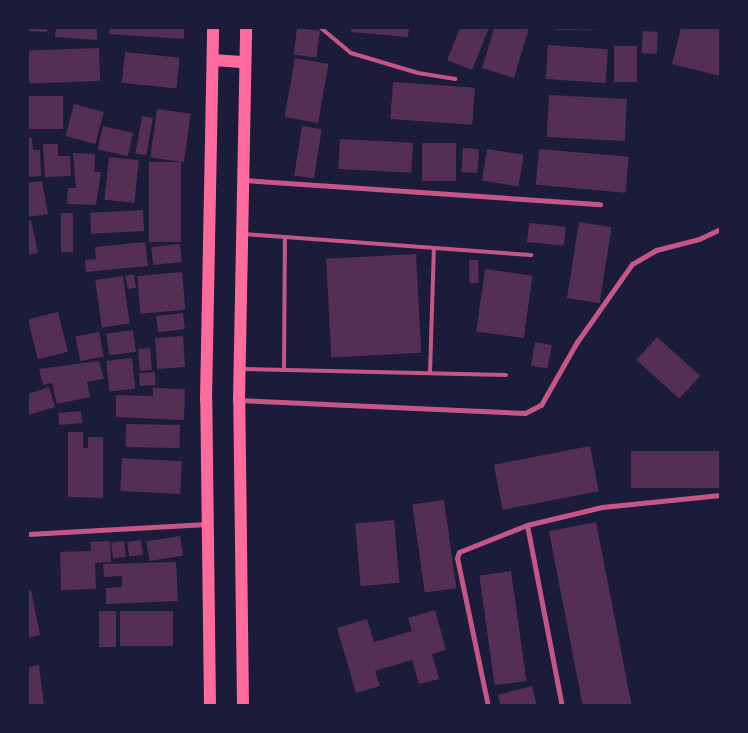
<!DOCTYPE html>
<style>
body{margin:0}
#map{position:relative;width:748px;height:733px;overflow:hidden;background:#1b1b3a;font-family:Ubuntu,sans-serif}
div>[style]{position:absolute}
.building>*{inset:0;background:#542f53;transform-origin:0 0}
.service>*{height:4px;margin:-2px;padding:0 2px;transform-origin:2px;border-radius:2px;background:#c65784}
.minor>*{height:5px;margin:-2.5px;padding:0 2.5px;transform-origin:2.5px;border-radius:2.5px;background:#c65784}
.primary>*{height:12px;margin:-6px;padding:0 6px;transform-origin:6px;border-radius:6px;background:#ff6b9d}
span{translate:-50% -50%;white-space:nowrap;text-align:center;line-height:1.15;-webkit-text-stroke:5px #1b1b3a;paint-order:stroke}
.frame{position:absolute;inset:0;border:29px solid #1b1b3a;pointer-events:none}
</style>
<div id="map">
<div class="building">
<div style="clip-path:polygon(28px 28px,47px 28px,47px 32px,28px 31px)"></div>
<div style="clip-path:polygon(56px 28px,97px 28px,97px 40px,55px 37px)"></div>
<div style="clip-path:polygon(110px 28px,184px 28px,184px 39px,109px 34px)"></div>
<div style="left:297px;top:28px;width:23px;height:27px;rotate:7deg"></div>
<div style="clip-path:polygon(351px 28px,409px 28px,408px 37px,351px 32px)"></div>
<div style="clip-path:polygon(460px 28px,489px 28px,472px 70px,447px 60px)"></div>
<div style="clip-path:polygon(494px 28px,529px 28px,514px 78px,482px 68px)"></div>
<div style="clip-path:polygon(555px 28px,611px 28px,611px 29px,555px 30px)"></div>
<div style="clip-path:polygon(681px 28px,720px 28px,720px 76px,672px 64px)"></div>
<div style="left:643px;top:31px;width:15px;height:22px;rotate:4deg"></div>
<div style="left:548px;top:45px;width:60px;height:34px;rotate:4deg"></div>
<div style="left:614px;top:46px;width:23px;height:36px"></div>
<div style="left:99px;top:48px;width:33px;height:71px;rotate:88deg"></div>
<div style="left:125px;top:52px;width:55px;height:31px;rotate:6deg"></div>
<div style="left:295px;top:58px;width:34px;height:60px;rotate:10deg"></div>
<div style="left:393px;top:82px;width:82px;height:37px;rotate:4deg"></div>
<div style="left:549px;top:95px;width:78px;height:42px;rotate:3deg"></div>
<div style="left:28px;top:96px;width:35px;height:33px"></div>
<div style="left:74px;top:104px;width:31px;height:33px;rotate:15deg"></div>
<div style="left:157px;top:109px;width:34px;height:49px;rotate:8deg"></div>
<div style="left:142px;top:116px;width:11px;height:38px;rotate:10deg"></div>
<div style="left:103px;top:126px;width:31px;height:24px;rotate:13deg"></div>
<div style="left:302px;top:126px;width:20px;height:50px;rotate:9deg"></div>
<div style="clip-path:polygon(28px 138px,32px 138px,33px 150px,40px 150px,41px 176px,28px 177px)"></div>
<div style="left:340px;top:139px;width:73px;height:30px;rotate:3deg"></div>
<div style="left:422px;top:143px;width:34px;height:38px"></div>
<div style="clip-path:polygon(43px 144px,58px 144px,58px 156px,70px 156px,71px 176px,45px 177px)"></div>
<div style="left:463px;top:148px;width:16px;height:24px;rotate:4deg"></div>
<div style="left:487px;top:149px;width:37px;height:32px;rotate:9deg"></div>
<div style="left:539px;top:149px;width:90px;height:36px;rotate:5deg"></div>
<div style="clip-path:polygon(73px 153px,95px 154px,94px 172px,101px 172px,96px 205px,67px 204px,68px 188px,76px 188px)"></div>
<div style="left:109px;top:157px;width:30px;height:43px;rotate:6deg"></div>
<div style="left:149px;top:162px;width:32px;height:80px"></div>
<div style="clip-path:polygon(42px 181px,48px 214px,28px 217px,28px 183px)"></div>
<div style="left:143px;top:210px;width:21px;height:53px;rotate:87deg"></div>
<div style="left:61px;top:213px;width:12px;height:39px"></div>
<div style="clip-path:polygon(31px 220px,38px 253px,28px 255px,28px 221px)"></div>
<div style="left:579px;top:222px;width:33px;height:77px;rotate:9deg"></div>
<div style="left:529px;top:223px;width:37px;height:19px;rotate:6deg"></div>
<div style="clip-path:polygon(145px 242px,148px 266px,86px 272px,85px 260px,96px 259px,95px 247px)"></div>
<div style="left:180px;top:244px;width:18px;height:29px;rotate:84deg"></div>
<div style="left:416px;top:254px;width:99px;height:90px;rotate:87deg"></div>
<div style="left:478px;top:260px;width:23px;height:9px;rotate:88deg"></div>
<div style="left:485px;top:269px;width:48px;height:63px;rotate:8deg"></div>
<div style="left:182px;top:272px;width:38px;height:45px;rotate:85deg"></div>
<div style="clip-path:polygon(134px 274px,136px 288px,128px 289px,125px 276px)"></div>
<div style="left:123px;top:276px;width:48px;height:28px;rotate:82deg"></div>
<div style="left:58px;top:312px;width:41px;height:31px;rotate:76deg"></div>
<div style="left:183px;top:313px;width:16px;height:27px;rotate:83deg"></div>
<div style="left:133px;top:330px;width:22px;height:27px;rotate:82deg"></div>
<div style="left:99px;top:332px;width:25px;height:24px;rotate:79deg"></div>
<div style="left:183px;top:336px;width:31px;height:28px;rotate:86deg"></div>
<div style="left:657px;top:337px;width:58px;height:31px;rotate:42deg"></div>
<div style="left:535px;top:342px;width:17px;height:24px;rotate:10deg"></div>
<div style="left:150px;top:348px;width:22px;height:12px;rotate:85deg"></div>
<div style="left:132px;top:358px;width:31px;height:26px;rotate:84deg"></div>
<div style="clip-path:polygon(99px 361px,104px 379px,87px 382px,90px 397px,57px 404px,52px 383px,43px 385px,39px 369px)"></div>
<div style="left:155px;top:372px;width:13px;height:16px;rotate:86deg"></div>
<div style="clip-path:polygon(49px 387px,55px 407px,28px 415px,28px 394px)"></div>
<div style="clip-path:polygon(153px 388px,185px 389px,184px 420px,116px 417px,116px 395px,153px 396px)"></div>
<div style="left:81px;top:411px;width:12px;height:23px;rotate:85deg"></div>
<div style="left:126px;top:424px;width:54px;height:23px;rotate:1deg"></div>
<div style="clip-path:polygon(68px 432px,83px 432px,83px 448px,88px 448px,88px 437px,103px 437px,103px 498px,68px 497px)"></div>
<div style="left:590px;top:446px;width:46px;height:98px;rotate:79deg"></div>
<div style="left:720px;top:451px;width:37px;height:89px;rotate:90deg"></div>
<div style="left:122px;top:458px;width:60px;height:33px;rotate:3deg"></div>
<div style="left:444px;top:500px;width:89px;height:32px;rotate:82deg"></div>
<div style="left:394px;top:520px;width:63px;height:39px;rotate:85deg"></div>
<div style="left:596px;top:522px;width:187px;height:48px;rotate:79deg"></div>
<div style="left:180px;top:536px;width:20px;height:34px;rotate:81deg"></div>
<div style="left:141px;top:540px;width:15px;height:14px;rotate:82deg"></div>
<div style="clip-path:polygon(110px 541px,111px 562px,95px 563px,96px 589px,61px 590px,60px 552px,91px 551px,90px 542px)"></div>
<div style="left:124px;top:541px;width:16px;height:13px;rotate:83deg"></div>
<div style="clip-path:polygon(176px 562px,178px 601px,106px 604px,106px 588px,122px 587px,122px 576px,104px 577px,103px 564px)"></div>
<div style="left:511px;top:571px;width:111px;height:32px;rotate:82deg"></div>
<div style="clip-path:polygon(31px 590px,40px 635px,28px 638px,28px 591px)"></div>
<div style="clip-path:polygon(435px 610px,446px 650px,432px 654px,439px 679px,419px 684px,412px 660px,375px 671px,380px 686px,356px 693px,337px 628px,367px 619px,374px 642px,412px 631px,408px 618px)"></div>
<div style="left:99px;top:611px;width:17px;height:36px"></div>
<div style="left:173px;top:611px;width:35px;height:53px;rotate:90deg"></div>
<div style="clip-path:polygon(39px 665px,44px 705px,28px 706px,28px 667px)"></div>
<div style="clip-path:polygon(532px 686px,537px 706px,501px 706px,498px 695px)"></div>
</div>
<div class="service">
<div style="left:321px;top:28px;width:39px;rotate:40deg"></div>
<div style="left:351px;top:53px;width:70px;rotate:16.6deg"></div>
<div style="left:418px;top:73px;width:38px;rotate:9deg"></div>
<div style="left:244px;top:234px;width:288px;rotate:4.2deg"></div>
<div style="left:241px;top:369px;width:265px;rotate:1.3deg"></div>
<div style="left:284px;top:370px;width:133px;rotate:-89.6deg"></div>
<div style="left:430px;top:373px;width:125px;rotate:-88.2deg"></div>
</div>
<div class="minor">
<div style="left:244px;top:180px;width:357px;rotate:3.9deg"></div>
<div style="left:239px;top:400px;width:286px;rotate:2.6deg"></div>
<div style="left:525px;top:413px;width:18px;rotate:-27deg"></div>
<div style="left:541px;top:405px;width:73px;rotate:-60.3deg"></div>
<div style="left:577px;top:342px;width:95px;rotate:-54.8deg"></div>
<div style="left:632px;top:264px;width:28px;rotate:-30deg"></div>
<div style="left:656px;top:250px;width:44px;rotate:-14.3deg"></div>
<div style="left:699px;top:239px;width:23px;rotate:-25deg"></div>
<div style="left:527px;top:525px;width:184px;rotate:79.1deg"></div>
<div style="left:28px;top:534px;width:179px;rotate:-3.2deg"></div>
<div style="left:488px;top:706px;width:151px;rotate:-101.8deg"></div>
<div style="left:457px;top:558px;width:6px;rotate:-72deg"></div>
<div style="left:459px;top:552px;width:73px;rotate:-21.7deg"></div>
<div style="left:527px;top:525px;width:77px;rotate:-13.5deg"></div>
<div style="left:602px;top:507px;width:119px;rotate:-5.8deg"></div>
</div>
<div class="primary">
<div style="left:213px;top:60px;width:32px;rotate:4deg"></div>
<div style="left:210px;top:706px;width:306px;rotate:-90.7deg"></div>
<div style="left:206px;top:400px;width:372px;rotate:-88.9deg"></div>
<div style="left:243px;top:706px;width:306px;rotate:-90.7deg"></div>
<div style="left:239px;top:400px;width:372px;rotate:-88.9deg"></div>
</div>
<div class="frame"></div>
</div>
